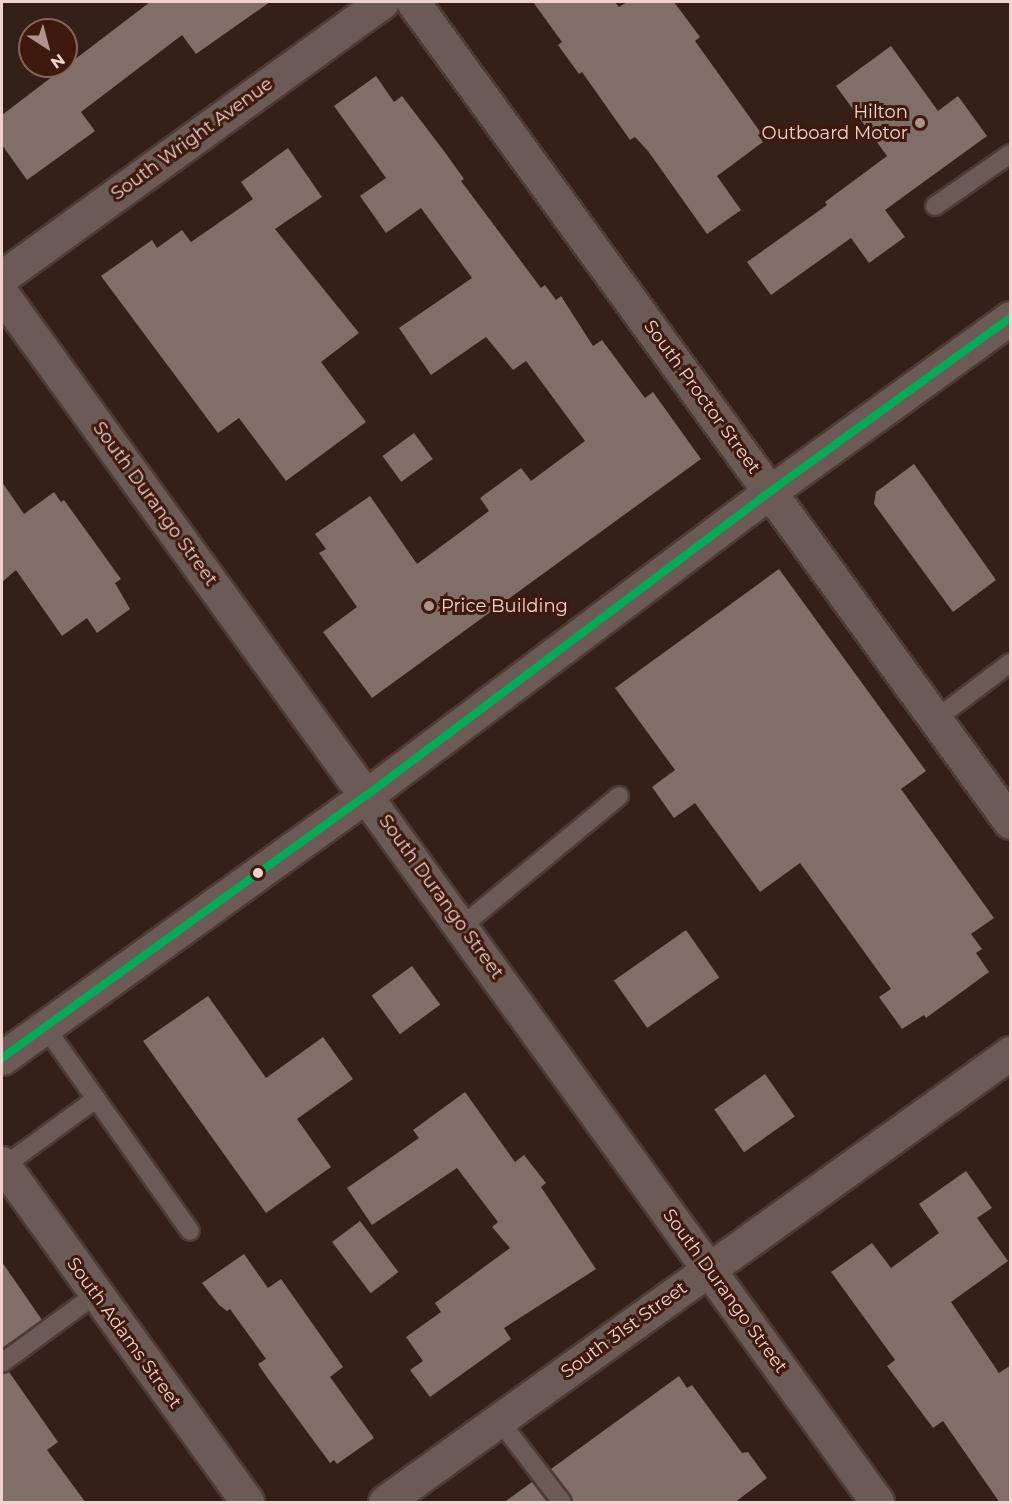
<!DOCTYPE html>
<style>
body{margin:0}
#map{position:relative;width:1012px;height:1504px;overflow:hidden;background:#341f19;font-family:Montserrat,sans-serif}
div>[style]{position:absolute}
.building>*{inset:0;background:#816e69;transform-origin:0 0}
.roads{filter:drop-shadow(2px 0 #4d3b36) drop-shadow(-2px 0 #4d3b36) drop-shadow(0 2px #4d3b36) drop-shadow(0 -2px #4d3b36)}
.lane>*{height:18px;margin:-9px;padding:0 9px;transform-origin:9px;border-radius:9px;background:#6b5a55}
.street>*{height:33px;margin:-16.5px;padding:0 16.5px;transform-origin:16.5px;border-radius:16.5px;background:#6b5a55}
.secondary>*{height:33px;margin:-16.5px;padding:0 16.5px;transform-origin:16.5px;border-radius:16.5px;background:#6b5a55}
.bus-1>*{height:8px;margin:-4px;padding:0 4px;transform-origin:4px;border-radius:4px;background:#06aa56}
.dots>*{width:16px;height:16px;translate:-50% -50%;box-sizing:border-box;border:3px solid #3f190e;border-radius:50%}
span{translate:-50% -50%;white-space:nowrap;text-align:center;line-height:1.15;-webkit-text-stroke:6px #3f190e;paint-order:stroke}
.poi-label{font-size:18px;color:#eed4cc}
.right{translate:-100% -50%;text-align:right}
.left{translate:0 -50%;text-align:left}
.street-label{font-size:18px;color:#eed4cc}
.frame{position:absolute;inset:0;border:3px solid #eed4cc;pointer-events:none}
.north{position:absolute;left:18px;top:18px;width:60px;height:60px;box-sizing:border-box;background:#3f190e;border:2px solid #85645a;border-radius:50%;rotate:144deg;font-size:16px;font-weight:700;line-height:24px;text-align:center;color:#eed4cc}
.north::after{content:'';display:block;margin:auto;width:21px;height:27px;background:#ad958d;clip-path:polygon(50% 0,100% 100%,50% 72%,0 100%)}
</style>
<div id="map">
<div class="building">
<div style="clip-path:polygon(150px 2px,270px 2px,196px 54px,182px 35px,81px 112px,95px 131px,27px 180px,2px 145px,2px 115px)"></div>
<div style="clip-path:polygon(533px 2px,615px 2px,619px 7px,627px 2px,674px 2px,700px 37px,695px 41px,761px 133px,758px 135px,763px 142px,717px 176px,741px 210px,707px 234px,648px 151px,635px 137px,630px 140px,582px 72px,579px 74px,558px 45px,562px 42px)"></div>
<div style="clip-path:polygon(891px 46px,938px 111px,958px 96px,987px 136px,885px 210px,905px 237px,869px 263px,851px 238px,771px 295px,747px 262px,827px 205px,825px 202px,887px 156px,836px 86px)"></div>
<div style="clip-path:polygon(376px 76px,394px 102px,402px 96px,444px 151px,464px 179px,461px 181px,541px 288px,545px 285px,556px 300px,561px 296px,593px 346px,602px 340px,645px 398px,653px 392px,701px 459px,372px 698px,323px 632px,357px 607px,319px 553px,326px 549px,315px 534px,370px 496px,417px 564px,489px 511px,480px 498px,521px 468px,531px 481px,585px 441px,526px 361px,513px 370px,486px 337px,431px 375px,399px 328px,472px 278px,421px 208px,386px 233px,360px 196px,386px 178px,334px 106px)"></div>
<div style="clip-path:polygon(288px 148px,322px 197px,275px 229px,359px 333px,321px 362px,366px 422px,286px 481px,239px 418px,218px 433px,101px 276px,152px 240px,157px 248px,182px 230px,191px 242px,253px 199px,241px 182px)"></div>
<div style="left:414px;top:433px;width:32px;height:39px;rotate:54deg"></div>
<div style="clip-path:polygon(914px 464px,996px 580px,953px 612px,874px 504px,876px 492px)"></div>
<div style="clip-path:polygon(2px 482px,24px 514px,54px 492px,61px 502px,64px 500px,121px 579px,115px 583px,130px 609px,97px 633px,87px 618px,62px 636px,16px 570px,2px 582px)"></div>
<div style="clip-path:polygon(779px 569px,926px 771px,901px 789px,994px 918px,971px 934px,982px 949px,976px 953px,989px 972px,926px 1018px,924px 1015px,902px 1029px,879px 997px,891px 989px,800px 863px,760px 892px,695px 803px,674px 818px,652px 787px,675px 770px,615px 688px)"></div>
<div style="left:686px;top:930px;width:58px;height:88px;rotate:55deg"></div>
<div style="left:412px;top:966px;width:48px;height:50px;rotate:54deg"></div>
<div style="clip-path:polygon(208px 996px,266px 1078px,323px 1037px,353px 1079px,297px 1119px,331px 1167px,266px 1213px,143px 1041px)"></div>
<div style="left:765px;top:1074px;width:52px;height:62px;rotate:55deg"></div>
<div style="clip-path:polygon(465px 1092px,515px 1162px,524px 1155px,546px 1183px,541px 1187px,596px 1269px,504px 1328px,511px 1339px,430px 1397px,410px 1370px,423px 1361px,406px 1337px,441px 1312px,435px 1303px,510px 1248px,492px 1227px,498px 1222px,457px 1168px,372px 1225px,347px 1188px,419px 1138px,413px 1130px)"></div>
<div style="clip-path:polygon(966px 1171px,992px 1208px,977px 1218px,1008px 1261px,951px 1302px,999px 1373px,1011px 1365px,1011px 1503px,1000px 1503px,943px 1421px,933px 1428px,887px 1366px,895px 1360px,831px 1272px,872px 1243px,891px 1268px,939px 1233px,919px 1204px)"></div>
<div style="left:360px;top:1221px;width:64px;height:35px;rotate:53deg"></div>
<div style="clip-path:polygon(244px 1254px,268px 1288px,281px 1279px,343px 1367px,330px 1377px,374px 1438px,337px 1464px,334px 1460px,330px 1463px,266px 1376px,258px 1364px,266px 1359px,230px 1309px,227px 1311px,219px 1305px,202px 1283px)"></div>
<div style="clip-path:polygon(2px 1262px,42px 1320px,2px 1348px)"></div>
<div style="clip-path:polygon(9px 1372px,58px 1442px,47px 1450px,86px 1503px,2px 1503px,2px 1374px)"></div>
<div style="clip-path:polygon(679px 1376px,687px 1388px,692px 1385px,742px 1453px,748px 1452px,767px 1478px,734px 1503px,573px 1503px,551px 1469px)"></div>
<div style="clip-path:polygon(532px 1482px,548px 1503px,503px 1503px)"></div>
</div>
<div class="roads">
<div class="lane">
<div style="left:935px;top:206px;width:91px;rotate:-34.7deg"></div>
<div style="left:936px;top:719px;width:93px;rotate:-37.1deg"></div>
<div style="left:462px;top:926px;width:204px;rotate:-39.6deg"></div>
<div style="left:45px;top:1027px;width:250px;rotate:54.6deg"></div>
<div style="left:4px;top:1166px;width:114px;rotate:-36.1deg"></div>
<div style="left:2px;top:1363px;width:117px;rotate:-36.3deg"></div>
<div style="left:499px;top:1420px;width:103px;rotate:52.5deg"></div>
</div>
<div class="street">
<div style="left:413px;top:2px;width:1014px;rotate:53.94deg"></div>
<div style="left:2px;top:277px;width:469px;rotate:-35.9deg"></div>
<div style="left:2px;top:294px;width:1492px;rotate:54.08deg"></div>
<div style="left:2px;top:1163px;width:418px;rotate:54.1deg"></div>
<div style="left:385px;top:1502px;width:770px;rotate:-35.69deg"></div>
</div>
<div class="secondary">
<div style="left:2px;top:1058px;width:450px;rotate:-35.8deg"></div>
<div style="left:367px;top:795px;width:506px;rotate:-36.96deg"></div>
<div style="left:771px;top:491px;width:295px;rotate:-35.9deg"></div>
</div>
</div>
<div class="bus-1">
<div style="left:2px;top:1058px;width:450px;rotate:-35.8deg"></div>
<div style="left:367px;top:795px;width:506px;rotate:-36.96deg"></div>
<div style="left:771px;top:491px;width:295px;rotate:-35.9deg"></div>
</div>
<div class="dots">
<div style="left:920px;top:123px;background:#ad958d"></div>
<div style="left:429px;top:606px;background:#ad958d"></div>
<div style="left:258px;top:873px;background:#eed4cc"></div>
</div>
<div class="poi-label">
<span class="right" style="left:908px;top:123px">Hilton<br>Outboard Motor</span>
<span class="left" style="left:441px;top:606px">Price Building</span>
</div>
<div class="street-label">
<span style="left:192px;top:139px;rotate:-36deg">South Wright Avenue</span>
<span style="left:702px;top:397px;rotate:54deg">South Proctor Street</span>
<span style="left:155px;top:504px;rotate:54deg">South Durango Street</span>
<span style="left:441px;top:897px;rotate:54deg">South Durango Street</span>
<span style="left:725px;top:1291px;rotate:54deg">South Durango Street</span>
<span style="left:624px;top:1330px;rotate:-36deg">South 31st Street</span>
<span style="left:124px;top:1333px;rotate:54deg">South Adams Street</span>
</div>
<div class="frame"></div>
<div class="north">N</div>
</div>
